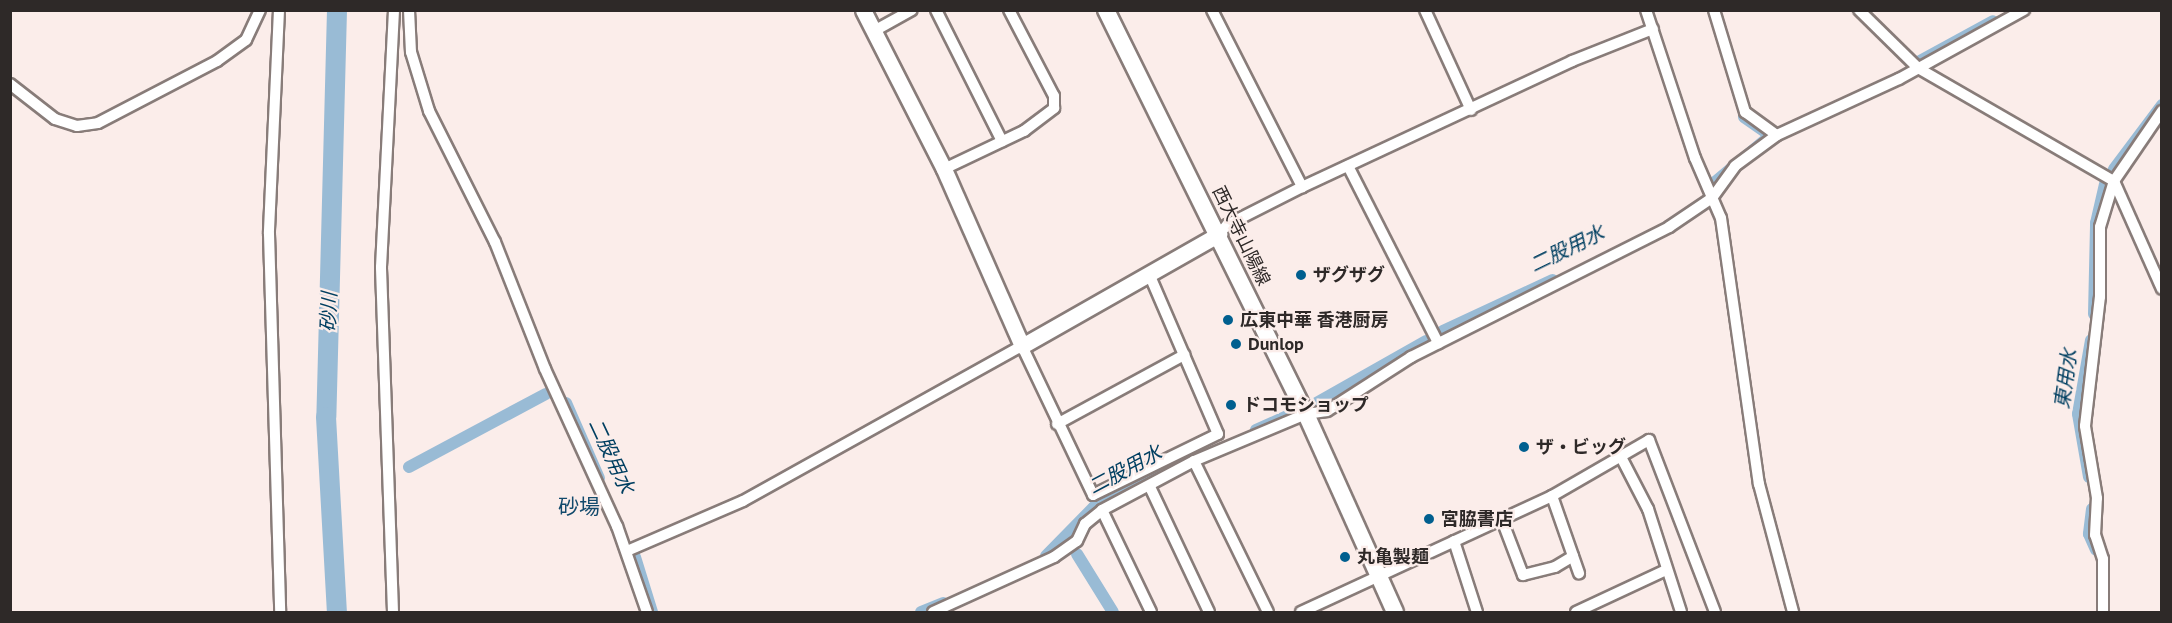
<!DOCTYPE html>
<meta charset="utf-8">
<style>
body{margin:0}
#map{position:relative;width:2172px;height:623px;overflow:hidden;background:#fbedea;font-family:"PT Sans","Noto Sans JP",sans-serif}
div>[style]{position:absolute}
.canal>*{height:12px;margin:-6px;padding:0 6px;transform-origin:6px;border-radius:6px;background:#99bbd5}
.river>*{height:20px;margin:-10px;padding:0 10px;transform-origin:10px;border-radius:10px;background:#99bbd5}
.roads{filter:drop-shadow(2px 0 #887c79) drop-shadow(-2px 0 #887c79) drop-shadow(0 2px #887c79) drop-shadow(0 -2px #887c79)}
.street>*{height:10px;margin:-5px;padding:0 5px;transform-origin:5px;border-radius:5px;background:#fff}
.secondary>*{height:15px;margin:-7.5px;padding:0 7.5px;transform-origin:7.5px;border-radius:7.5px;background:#fff}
.primary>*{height:16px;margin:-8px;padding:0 8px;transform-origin:8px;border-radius:8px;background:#fff}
.dots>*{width:16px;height:16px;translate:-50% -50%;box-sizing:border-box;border:3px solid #fbedea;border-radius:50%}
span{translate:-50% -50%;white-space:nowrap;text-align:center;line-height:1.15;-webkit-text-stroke:4.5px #fbedea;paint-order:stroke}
.street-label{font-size:18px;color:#2e2928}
.poi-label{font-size:18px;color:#2e2928;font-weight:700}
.left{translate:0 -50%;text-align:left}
.water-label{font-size:20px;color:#003f61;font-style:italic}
.quarter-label{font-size:21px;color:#124a6c}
.frame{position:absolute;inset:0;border:12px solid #2e2928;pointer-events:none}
</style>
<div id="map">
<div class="canal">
<div style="left:1920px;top:61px;width:83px;rotate:-28.7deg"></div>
<div style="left:1744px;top:117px;width:32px;rotate:35deg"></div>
<div style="left:2114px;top:169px;width:80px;rotate:-53.1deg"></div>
<div style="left:1715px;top:182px;width:72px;rotate:-39.9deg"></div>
<div style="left:2094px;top:314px;width:91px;rotate:-88.7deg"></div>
<div style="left:2096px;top:223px;width:40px;rotate:-77deg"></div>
<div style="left:1443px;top:331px;width:121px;rotate:-24.9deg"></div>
<div style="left:566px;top:403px;width:82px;rotate:66.3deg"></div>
<div style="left:1313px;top:405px;width:130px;rotate:-29.5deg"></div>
<div style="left:1256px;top:430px;width:44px;rotate:-24.2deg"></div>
<div style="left:409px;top:467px;width:155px;rotate:-28.1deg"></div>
<div style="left:2089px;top:477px;width:64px;rotate:-99.9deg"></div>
<div style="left:2078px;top:414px;width:75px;rotate:-80deg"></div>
<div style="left:2092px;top:509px;width:25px;rotate:97deg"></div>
<div style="left:2089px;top:534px;width:17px;rotate:66deg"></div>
<div style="left:1077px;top:554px;width:68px;rotate:58.2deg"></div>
<div style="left:1046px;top:556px;width:69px;rotate:-45.6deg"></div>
<div style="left:1094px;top:507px;width:96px;rotate:-26.6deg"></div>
<div style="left:635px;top:557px;width:58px;rotate:72.8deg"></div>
<div style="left:921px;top:612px;width:24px;rotate:-22deg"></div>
</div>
<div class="river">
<div style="left:337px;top:10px;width:407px;rotate:91.5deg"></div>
<div style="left:326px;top:417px;width:195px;rotate:86.8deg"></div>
</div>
<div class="roads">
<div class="street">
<div style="left:279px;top:10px;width:224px;rotate:92.6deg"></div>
<div style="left:269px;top:234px;width:378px;rotate:88.3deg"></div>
<div style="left:409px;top:10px;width:42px;rotate:87.3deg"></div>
<div style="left:411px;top:52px;width:62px;rotate:73deg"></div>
<div style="left:429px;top:111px;width:147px;rotate:63.3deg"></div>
<div style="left:495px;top:242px;width:136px;rotate:68.5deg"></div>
<div style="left:545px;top:369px;width:173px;rotate:65.4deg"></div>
<div style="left:617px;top:526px;width:91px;rotate:70.8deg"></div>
<div style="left:936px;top:10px;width:147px;rotate:63.3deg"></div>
<div style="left:1212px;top:10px;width:199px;rotate:63deg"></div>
<div style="left:1425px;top:10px;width:110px;rotate:65.3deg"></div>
<div style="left:1646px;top:10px;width:156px;rotate:71.7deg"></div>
<div style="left:1695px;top:158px;width:65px;rotate:66.6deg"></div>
<div style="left:1721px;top:218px;width:269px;rotate:81.9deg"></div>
<div style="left:1759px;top:484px;width:132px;rotate:75.1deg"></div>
<div style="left:1714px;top:10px;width:107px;rotate:73.1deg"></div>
<div style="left:1745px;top:112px;width:39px;rotate:36deg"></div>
<div style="left:1859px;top:10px;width:83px;rotate:44.5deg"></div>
<div style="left:1918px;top:68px;width:226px;rotate:30deg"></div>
<div style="left:2114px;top:181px;width:118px;rotate:66deg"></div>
<div style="left:874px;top:31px;width:43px;rotate:-28.9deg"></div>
<div style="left:10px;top:84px;width:57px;rotate:37.9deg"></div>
<div style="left:55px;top:119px;width:23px;rotate:18deg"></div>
<div style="left:77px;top:126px;width:21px;rotate:-8deg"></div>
<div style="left:98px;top:123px;width:134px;rotate:-27.5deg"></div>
<div style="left:217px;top:61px;width:36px;rotate:-36deg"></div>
<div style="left:246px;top:40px;width:33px;rotate:-65deg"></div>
<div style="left:1348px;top:166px;width:199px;rotate:63deg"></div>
<div style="left:944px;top:169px;width:89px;rotate:-25.4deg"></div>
<div style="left:1024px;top:131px;width:38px;rotate:-37deg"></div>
<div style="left:1054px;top:108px;width:12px;rotate:-90deg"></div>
<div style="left:1054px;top:96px;width:97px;rotate:-117.6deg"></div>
<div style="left:1219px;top:234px;width:12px;rotate:-48deg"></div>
<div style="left:1227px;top:225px;width:84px;rotate:-26.9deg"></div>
<div style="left:1302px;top:187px;width:298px;rotate:-25deg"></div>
<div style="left:1572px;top:61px;width:87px;rotate:-21.6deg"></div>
<div style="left:1057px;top:424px;width:145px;rotate:-28.5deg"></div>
<div style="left:1621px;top:457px;width:59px;rotate:62.6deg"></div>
<div style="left:1648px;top:509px;width:108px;rotate:72.2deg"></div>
<div style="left:1194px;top:461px;width:168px;rotate:63.9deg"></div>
<div style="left:1150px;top:487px;width:138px;rotate:64.7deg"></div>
<div style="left:1552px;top:496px;width:82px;rotate:70.7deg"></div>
<div style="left:1102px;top:510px;width:113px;rotate:64.3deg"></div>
<div style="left:1502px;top:520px;width:59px;rotate:69.1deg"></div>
<div style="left:1523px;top:575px;width:33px;rotate:-14deg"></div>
<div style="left:1555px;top:567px;width:21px;rotate:-31deg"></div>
<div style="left:1454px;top:541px;width:75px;rotate:72.1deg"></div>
<div style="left:627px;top:551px;width:126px;rotate:-23.3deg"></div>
<div style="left:743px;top:501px;width:319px;rotate:-29.1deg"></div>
<div style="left:1022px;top:346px;width:165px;rotate:64.5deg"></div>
<div style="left:1093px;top:495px;width:139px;rotate:-26deg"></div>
<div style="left:1218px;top:434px;width:172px;rotate:-113.3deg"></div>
<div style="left:393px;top:612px;width:345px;rotate:-92deg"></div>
<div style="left:381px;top:267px;width:257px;rotate:-87.1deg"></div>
<div style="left:933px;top:612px;width:133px;rotate:-24.4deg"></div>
<div style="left:1054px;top:557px;width:28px;rotate:-35deg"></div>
<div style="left:1077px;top:541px;width:19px;rotate:-65deg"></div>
<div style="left:1085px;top:524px;width:22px;rotate:-39deg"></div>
<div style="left:1102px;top:510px;width:104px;rotate:-28deg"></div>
<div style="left:1194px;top:461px;width:121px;rotate:-22.8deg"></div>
<div style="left:1306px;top:414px;width:21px;rotate:-8deg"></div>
<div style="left:1327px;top:411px;width:100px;rotate:-32.7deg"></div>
<div style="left:1411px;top:357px;width:289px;rotate:-26.7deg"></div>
<div style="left:1669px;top:227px;width:52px;rotate:-34deg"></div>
<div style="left:1712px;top:198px;width:39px;rotate:-54deg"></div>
<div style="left:1735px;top:166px;width:52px;rotate:-36.4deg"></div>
<div style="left:1777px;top:135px;width:134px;rotate:-24.7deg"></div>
<div style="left:1899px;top:79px;width:143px;rotate:-28.9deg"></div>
<div style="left:1301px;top:612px;width:277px;rotate:-24.8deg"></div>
<div style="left:1552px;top:496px;width:112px;rotate:-30deg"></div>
<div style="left:1649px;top:440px;width:184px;rotate:69deg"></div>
<div style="left:1576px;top:612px;width:97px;rotate:-25deg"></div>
<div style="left:2103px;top:612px;width:53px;rotate:-90deg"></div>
<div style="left:2103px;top:559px;width:25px;rotate:-108deg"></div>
<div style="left:2095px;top:535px;width:37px;rotate:-87deg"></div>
<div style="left:2097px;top:498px;width:73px;rotate:-99.5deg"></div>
<div style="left:2085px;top:426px;width:130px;rotate:-83.4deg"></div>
<div style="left:2100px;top:297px;width:70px;rotate:-90deg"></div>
<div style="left:2100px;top:227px;width:48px;rotate:-73.1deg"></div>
<div style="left:2114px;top:181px;width:85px;rotate:-55.6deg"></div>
</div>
<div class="secondary">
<div style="left:863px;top:10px;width:178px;rotate:63deg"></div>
<div style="left:944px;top:169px;width:193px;rotate:66.2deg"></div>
<div style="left:1022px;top:346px;width:227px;rotate:-29.6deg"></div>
</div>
<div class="primary">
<div style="left:1106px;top:10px;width:451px;rotate:63.7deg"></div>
<div style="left:1306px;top:414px;width:217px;rotate:65.8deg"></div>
</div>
</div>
<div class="dots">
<div style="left:1301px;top:275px;background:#005f8f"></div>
<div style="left:1228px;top:320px;background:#005f8f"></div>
<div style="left:1236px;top:344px;background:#005f8f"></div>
<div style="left:1231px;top:405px;background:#005f8f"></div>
<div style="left:1524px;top:447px;background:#005f8f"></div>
<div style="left:1429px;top:519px;background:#005f8f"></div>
<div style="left:1345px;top:557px;background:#005f8f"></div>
</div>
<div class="street-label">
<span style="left:1241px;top:236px;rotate:64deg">西大寺山陽線</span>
</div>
<div class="poi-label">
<span class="left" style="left:1313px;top:275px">ザグザグ</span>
<span class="left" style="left:1240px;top:320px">広東中華 香港厨房</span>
<span class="left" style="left:1248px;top:344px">Dunlop</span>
<span class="left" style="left:1243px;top:405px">ドコモショップ</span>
<span class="left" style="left:1536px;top:447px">ザ・ビッグ</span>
<span class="left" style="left:1441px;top:519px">宮脇書店</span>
<span class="left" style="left:1357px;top:557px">丸亀製麺</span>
</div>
<div class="water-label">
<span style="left:1567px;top:249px;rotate:-26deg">二股用水</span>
<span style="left:329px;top:312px;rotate:-88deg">砂川</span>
<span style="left:2066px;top:379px;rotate:-82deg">東用水</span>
<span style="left:611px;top:456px;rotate:65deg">二股用水</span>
<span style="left:1125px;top:470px;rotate:-28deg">二股用水</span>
</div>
<div class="quarter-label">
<span style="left:579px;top:507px">砂場</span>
</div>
<div class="frame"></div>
</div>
